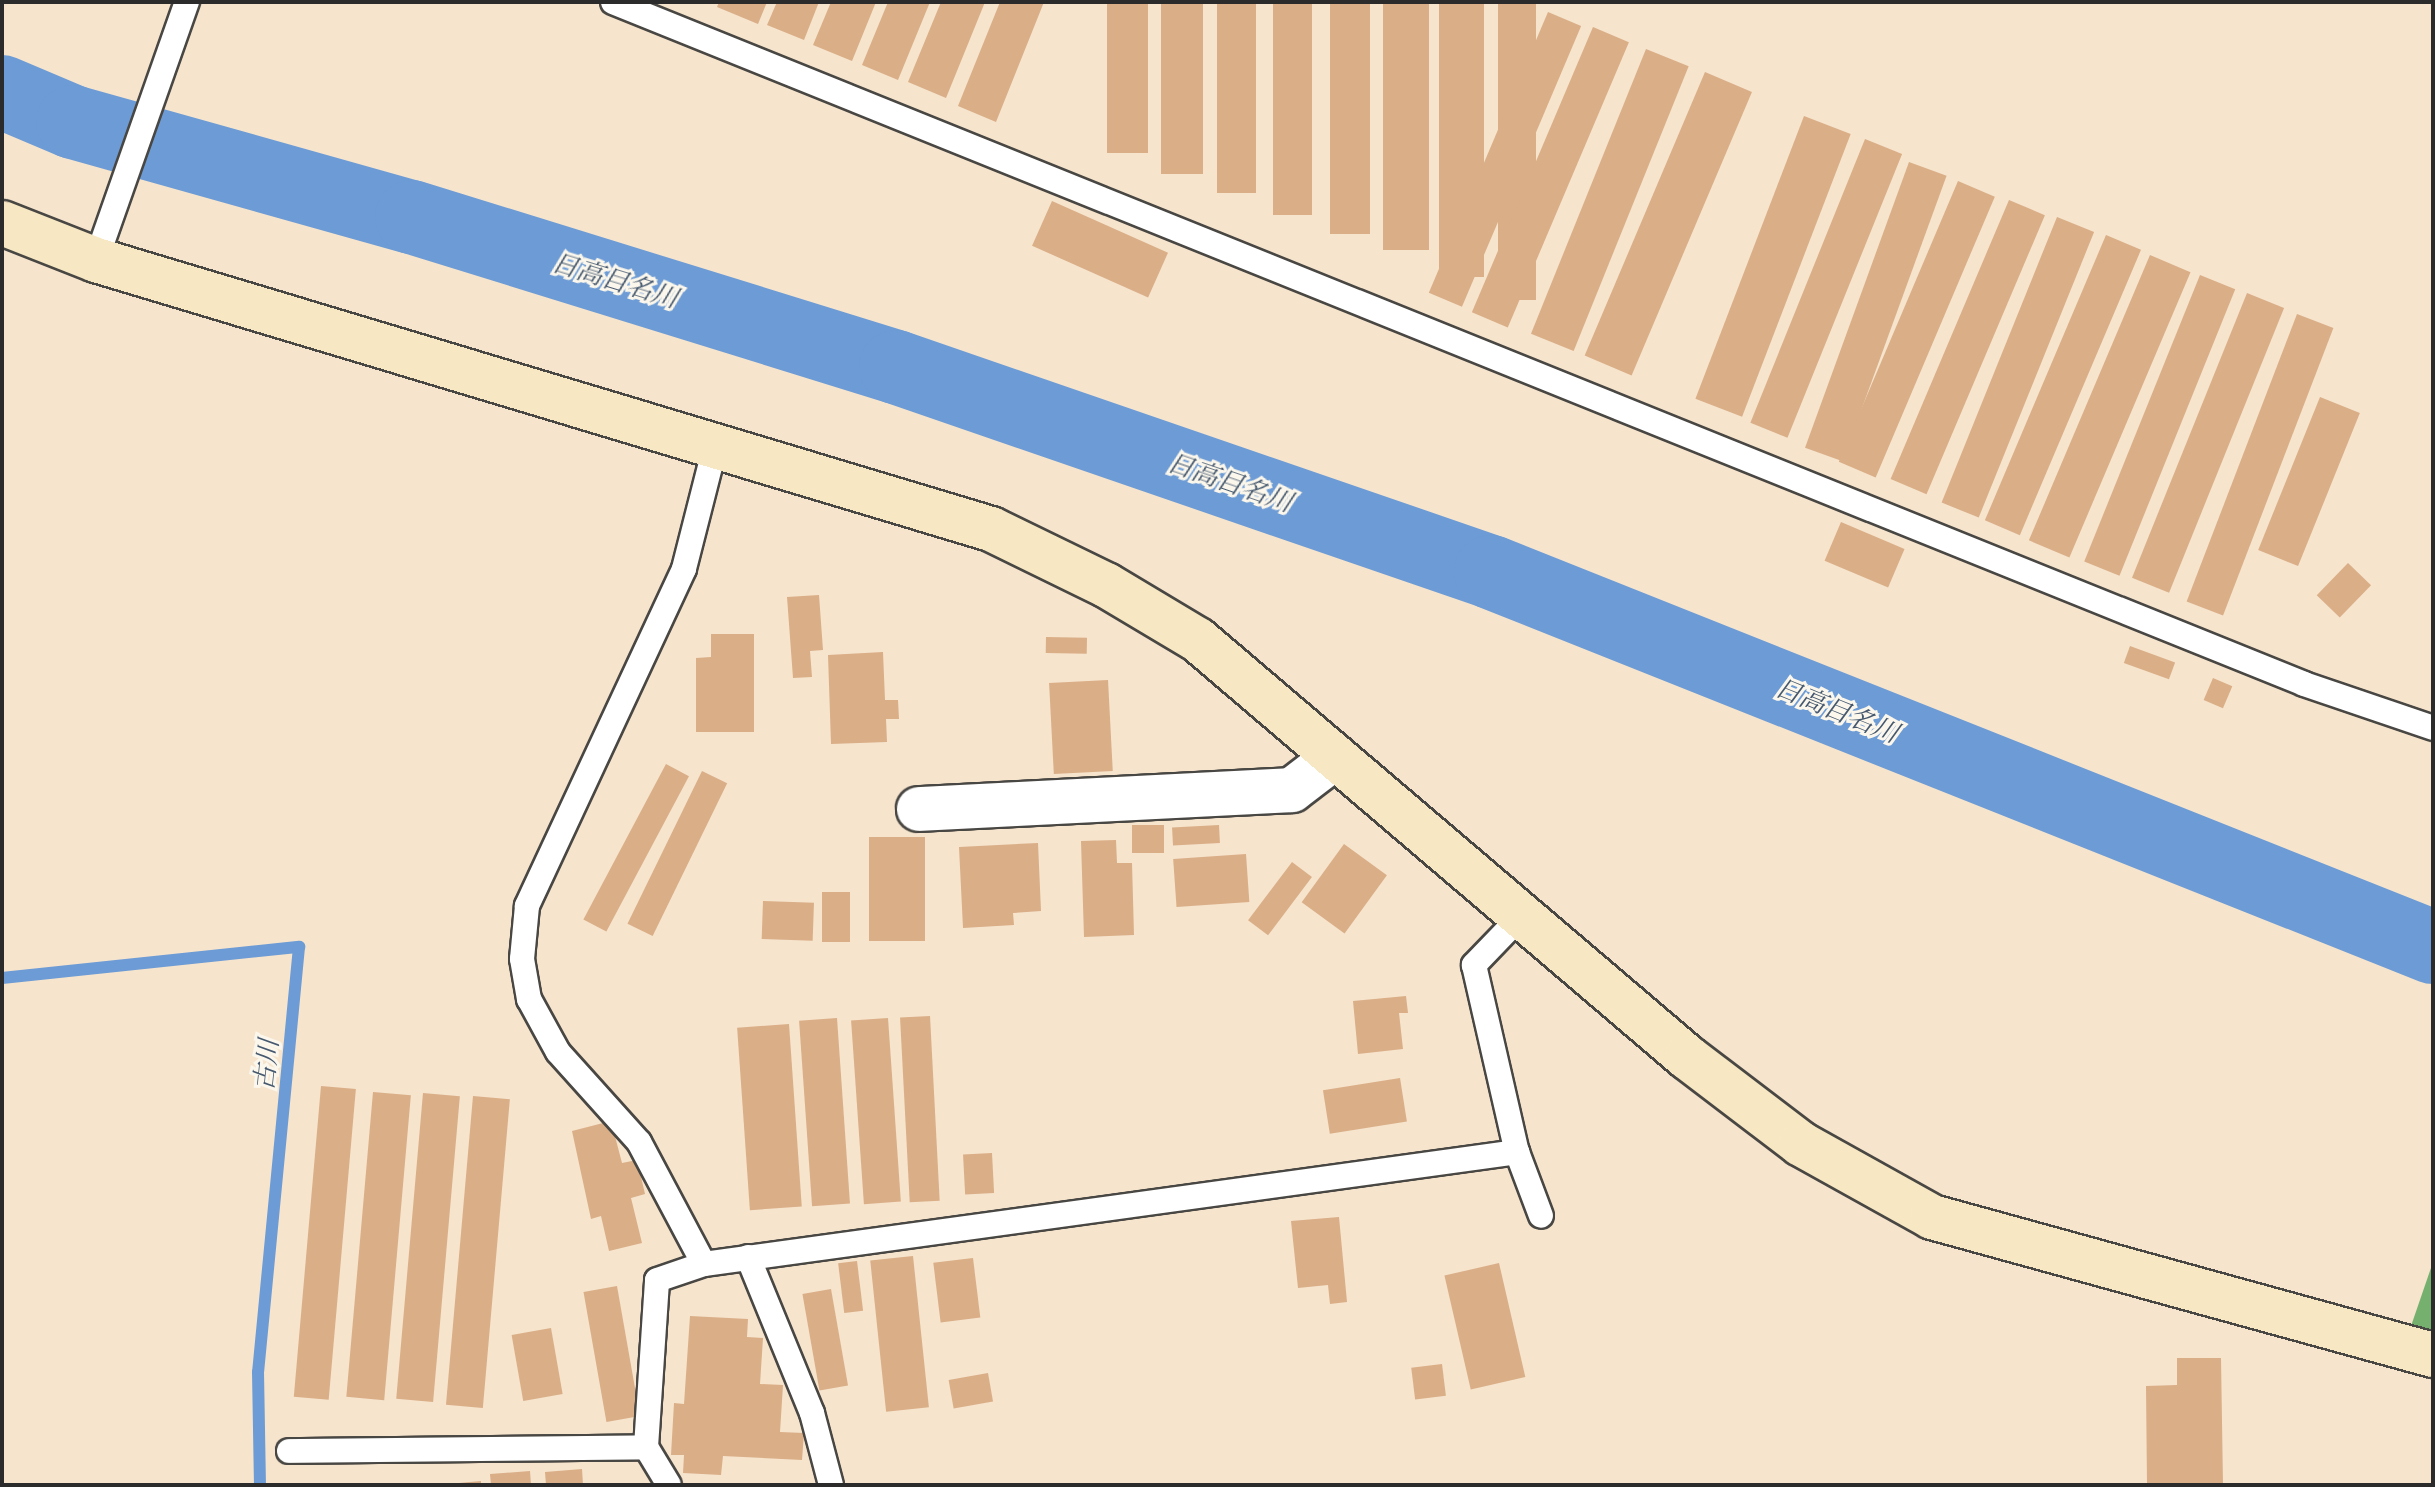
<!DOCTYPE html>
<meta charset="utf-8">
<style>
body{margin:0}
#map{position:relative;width:2435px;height:1487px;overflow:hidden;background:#f6e4cd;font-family:"Gentium Book Plus","Noto Serif JP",serif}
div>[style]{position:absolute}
.forest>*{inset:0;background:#75b06e}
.stream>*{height:12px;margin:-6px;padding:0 6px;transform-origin:6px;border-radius:6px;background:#6c9bd5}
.river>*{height:74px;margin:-37px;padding:0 37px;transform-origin:37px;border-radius:37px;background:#6c9bd5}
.building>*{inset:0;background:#daae87;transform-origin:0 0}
.roads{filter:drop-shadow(2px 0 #494743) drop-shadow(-2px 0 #494743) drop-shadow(0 2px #494743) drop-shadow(0 -2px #494743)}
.lane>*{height:24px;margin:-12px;padding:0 12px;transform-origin:12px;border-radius:12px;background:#fff}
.street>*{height:44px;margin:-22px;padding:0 22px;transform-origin:22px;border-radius:22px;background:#fff}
.secondary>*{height:44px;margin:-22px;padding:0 22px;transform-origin:22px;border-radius:22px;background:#f7e8c3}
span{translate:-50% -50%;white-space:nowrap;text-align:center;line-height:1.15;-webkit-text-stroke:6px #fbf7ec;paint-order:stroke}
.water-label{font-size:26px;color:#45586f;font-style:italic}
.frame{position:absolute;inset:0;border:4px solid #2b2b2b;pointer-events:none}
</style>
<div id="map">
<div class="forest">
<div style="clip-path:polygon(2433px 1262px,2433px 1335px,2410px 1329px)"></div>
</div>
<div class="stream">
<div style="left:2px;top:978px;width:299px;rotate:-6deg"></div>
<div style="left:299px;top:947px;width:427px;rotate:95.5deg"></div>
<div style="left:258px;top:1372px;width:113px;rotate:89deg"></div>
</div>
<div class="river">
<div style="left:2px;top:92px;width:77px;rotate:22.9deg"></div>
<div style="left:73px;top:122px;width:352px;rotate:15.7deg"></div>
<div style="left:412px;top:217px;width:507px;rotate:17.22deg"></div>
<div style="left:896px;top:367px;width:629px;rotate:19.01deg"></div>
<div style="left:1491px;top:572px;width:1014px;rotate:21.71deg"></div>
</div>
<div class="building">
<div style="clip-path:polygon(719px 2px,767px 2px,758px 24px,717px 7px)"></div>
<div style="clip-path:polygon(777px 2px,819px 2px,804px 40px,767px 25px)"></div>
<div style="clip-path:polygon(831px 2px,876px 2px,852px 61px,813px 45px)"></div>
<div style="clip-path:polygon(888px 2px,930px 2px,898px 80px,862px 65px)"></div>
<div style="clip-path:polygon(941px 2px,985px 2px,946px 98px,908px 82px)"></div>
<div style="clip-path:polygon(1000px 2px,1044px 2px,996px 122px,958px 106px)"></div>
<div style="left:1107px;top:2px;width:41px;height:151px"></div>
<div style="left:1161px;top:2px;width:42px;height:172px"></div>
<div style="left:1217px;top:2px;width:39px;height:191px"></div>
<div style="left:1273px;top:2px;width:39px;height:213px"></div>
<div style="left:1330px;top:2px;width:40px;height:232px"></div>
<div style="left:1383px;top:2px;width:46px;height:248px"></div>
<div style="left:1439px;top:2px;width:45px;height:275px"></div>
<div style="left:1498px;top:2px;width:38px;height:298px"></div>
<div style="left:1548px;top:12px;width:36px;height:305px;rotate:23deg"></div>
<div style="left:1593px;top:27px;width:39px;height:310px;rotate:23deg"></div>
<div style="left:1646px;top:49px;width:46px;height:307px;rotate:22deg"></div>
<div style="left:1705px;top:72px;width:51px;height:308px;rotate:23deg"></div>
<div style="left:1804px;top:116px;width:50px;height:303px;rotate:21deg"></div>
<div style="left:1865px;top:139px;width:40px;height:306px;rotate:22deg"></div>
<div style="left:1909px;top:162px;width:40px;height:304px;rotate:20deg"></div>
<div style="left:1958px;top:181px;width:40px;height:305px;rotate:23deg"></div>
<div style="left:2009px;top:200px;width:39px;height:303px;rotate:23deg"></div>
<div style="left:1052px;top:201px;width:127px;height:49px;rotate:24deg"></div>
<div style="left:2057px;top:217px;width:40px;height:308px;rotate:22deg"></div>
<div style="left:2106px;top:235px;width:38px;height:310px;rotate:23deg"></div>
<div style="left:2150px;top:255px;width:44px;height:310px;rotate:23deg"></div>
<div style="left:2200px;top:275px;width:38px;height:309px;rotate:22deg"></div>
<div style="left:2247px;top:293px;width:40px;height:307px;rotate:22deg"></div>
<div style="left:2297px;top:314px;width:39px;height:308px;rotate:21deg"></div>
<div style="left:2320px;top:397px;width:43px;height:165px;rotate:22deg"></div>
<div style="left:1841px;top:522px;width:69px;height:42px;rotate:23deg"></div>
<div style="left:2348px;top:563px;width:32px;height:45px;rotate:44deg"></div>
<div style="clip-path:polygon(819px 595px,823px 650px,810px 651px,812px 677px,793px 678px,787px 597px)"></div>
<div style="clip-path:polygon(711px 634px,754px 634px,754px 732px,696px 732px,696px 658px,711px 657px)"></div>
<div style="left:1046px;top:637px;width:41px;height:16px;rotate:1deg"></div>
<div style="left:2130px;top:646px;width:48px;height:18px;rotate:20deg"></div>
<div style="clip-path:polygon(883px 652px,885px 700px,898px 700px,899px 719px,886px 719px,887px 742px,831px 744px,828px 655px)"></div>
<div style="left:2213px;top:678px;width:21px;height:24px;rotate:23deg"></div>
<div style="left:1108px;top:680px;width:91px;height:59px;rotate:87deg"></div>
<div style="left:666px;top:764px;width:26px;height:176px;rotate:28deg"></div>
<div style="left:702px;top:771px;width:28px;height:170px;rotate:26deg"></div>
<div style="left:1164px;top:825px;width:28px;height:32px;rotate:90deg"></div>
<div style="left:1219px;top:825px;width:18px;height:47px;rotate:87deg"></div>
<div style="left:869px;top:837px;width:56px;height:104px"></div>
<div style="clip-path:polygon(1116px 840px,1117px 863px,1132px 863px,1134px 935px,1084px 937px,1081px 841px)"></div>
<div style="clip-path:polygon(1038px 843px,1041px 911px,1013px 913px,1014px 925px,963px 928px,959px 847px)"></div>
<div style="left:1344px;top:844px;width:53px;height:72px;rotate:36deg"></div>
<div style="left:1246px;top:854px;width:48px;height:73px;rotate:86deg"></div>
<div style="left:1292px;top:862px;width:25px;height:73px;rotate:37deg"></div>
<div style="left:822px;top:892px;width:28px;height:50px"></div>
<div style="left:763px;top:901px;width:51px;height:38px;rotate:2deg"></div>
<div style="clip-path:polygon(1406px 996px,1408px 1013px,1399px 1013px,1403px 1049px,1358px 1054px,1353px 1001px)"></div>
<div style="left:930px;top:1016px;width:185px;height:30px;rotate:87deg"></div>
<div style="left:837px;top:1018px;width:186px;height:38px;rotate:86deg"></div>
<div style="left:888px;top:1018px;width:184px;height:37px;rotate:86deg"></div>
<div style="left:789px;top:1024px;width:183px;height:52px;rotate:86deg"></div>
<div style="left:1400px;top:1078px;width:44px;height:78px;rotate:81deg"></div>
<div style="left:321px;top:1086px;width:35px;height:312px;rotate:5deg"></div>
<div style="left:373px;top:1092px;width:38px;height:306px;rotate:5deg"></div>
<div style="left:423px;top:1093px;width:37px;height:307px;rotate:5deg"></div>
<div style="left:473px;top:1096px;width:37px;height:310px;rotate:5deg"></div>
<div style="clip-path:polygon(611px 1121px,622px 1163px,637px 1160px,645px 1194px,631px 1198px,642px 1243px,609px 1251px,601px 1216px,591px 1219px,572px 1131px)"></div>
<div style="left:992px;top:1153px;width:40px;height:29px;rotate:87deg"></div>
<div style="clip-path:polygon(1339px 1217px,1347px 1302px,1330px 1304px,1328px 1285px,1298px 1288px,1291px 1221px)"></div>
<div style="left:913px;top:1256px;width:152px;height:43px;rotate:84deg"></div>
<div style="left:973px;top:1258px;width:60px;height:40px;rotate:83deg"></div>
<div style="left:857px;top:1261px;width:50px;height:19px;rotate:83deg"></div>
<div style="left:1499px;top:1263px;width:117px;height:56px;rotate:77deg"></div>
<div style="left:617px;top:1286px;width:132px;height:34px;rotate:80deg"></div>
<div style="left:831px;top:1289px;width:98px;height:29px;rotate:80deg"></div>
<div style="clip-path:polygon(690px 1316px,748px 1319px,747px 1337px,763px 1338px,760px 1384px,783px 1385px,780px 1432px,804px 1433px,802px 1460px,723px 1456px,721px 1475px,683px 1473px,684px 1455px,671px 1455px,674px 1403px,684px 1404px)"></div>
<div style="left:551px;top:1328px;width:67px;height:40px;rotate:80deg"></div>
<div style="clip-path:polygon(2177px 1358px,2221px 1358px,2223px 1485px,2147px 1485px,2146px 1386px,2177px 1385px)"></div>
<div style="left:1442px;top:1364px;width:32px;height:31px;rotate:83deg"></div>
<div style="left:988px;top:1373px;width:29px;height:40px;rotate:80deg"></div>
<div style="clip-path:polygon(582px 1469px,583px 1485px,546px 1485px,545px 1472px)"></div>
<div style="clip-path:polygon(530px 1471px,531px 1485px,491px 1485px,490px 1474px)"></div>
<div style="clip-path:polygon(481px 1481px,481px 1485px,459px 1485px,459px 1483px)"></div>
</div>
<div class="roads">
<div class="lane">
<div style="left:613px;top:2px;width:1823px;rotate:21.96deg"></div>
<div style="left:2304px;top:684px;width:136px;rotate:18.8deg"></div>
<div style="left:96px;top:260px;width:274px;rotate:-70.6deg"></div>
<div style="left:715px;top:447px;width:126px;rotate:104.3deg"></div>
<div style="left:684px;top:569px;width:372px;rotate:115deg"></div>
<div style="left:527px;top:906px;width:53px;rotate:95.4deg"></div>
<div style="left:522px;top:959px;width:41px;rotate:80.1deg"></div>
<div style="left:529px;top:999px;width:60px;rotate:61.3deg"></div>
<div style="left:558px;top:1052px;width:121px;rotate:48deg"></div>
<div style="left:639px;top:1142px;width:138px;rotate:62deg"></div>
<div style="left:704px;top:1264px;width:821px;rotate:-7.84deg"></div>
<div style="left:1523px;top:914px;width:71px;rotate:133.9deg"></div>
<div style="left:1474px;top:965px;width:192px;rotate:77.1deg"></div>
<div style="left:1517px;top:1152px;width:68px;rotate:69.4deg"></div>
<div style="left:748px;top:1257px;width:169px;rotate:67.7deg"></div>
<div style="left:812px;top:1413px;width:74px;rotate:75.2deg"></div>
<div style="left:646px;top:1447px;width:167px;rotate:-86.2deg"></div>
<div style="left:657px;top:1280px;width:50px;rotate:-18.8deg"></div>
<div style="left:289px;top:1451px;width:357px;rotate:-0.6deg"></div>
<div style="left:646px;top:1447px;width:44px;rotate:58.8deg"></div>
</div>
<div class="street">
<div style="left:919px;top:809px;width:373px;rotate:-2.9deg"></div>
<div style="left:1292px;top:790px;width:54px;rotate:-37.5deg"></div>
</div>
<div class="secondary">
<div style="left:2px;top:223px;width:101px;rotate:21.5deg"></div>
<div style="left:96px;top:260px;width:935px;rotate:16.73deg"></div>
<div style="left:991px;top:529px;width:128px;rotate:26deg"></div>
<div style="left:1106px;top:585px;width:107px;rotate:30.9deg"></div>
<div style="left:1198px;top:640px;width:643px;rotate:40.46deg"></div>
<div style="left:1687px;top:1057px;width:143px;rotate:37.3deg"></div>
<div style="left:1801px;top:1144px;width:150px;rotate:29.1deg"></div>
<div style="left:1932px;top:1217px;width:520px;rotate:15.4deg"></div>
</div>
</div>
<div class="water-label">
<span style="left:615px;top:280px;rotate:17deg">日高目名川</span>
<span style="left:1230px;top:482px;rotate:19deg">日高目名川</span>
<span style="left:1837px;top:710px;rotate:22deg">日高目名川</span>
<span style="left:266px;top:1065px;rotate:-84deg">古川</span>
</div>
<div class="frame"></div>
</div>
